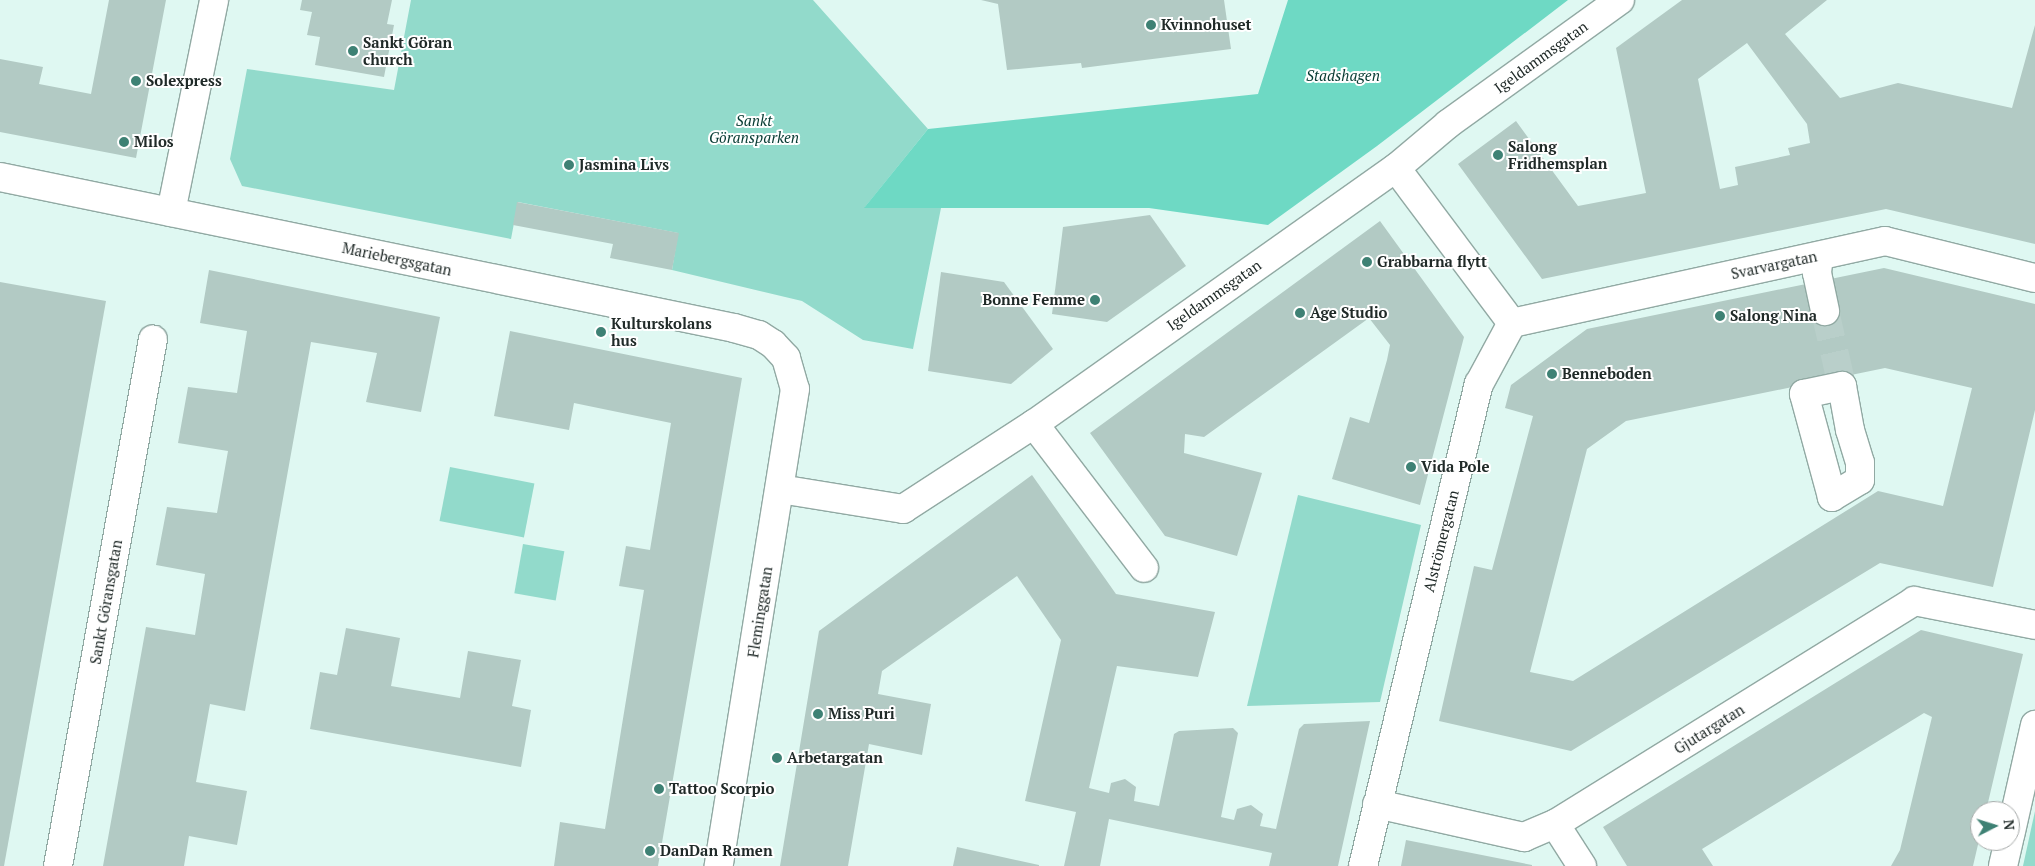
<!DOCTYPE html>
<meta charset="utf-8">
<style>
body{margin:0}
#map{position:relative;width:2035px;height:866px;overflow:hidden;background:#dff8f2;font-family:"PT Serif",serif}
div>[style]{position:absolute}
.green>*{inset:0;background:#92dacb;transform-origin:0 0}
.forest>*{inset:0;background:#6ed9c4}
.building>*{inset:0;background:#b2cac4}
.minor-tunnel>*{height:28px;margin-top:-14px;transform-origin:0;background:repeating-linear-gradient(90deg,#b9cfca 0 28px,transparent 0 42px)}
.roads{filter:drop-shadow(1px 0 #91a9a3) drop-shadow(-1px 0 #91a9a3) drop-shadow(0 1px #91a9a3) drop-shadow(0 -1px #91a9a3)}
.minor>*{height:28px;margin:-14px;padding:0 14px;transform-origin:14px;border-radius:14px;background:#fff}
.dots>*{width:14px;height:14px;translate:-50% -50%;box-sizing:border-box;border:2px solid #fff;border-radius:50%}
span{translate:-50% -50%;white-space:nowrap;text-align:center;line-height:1.15;-webkit-text-stroke:4px #fff;paint-order:stroke}
.poi-label{font-size:15px;color:#202a28;font-weight:700}
.left{translate:0 -50%;text-align:left}
.right{translate:-100% -50%;text-align:right}
.street-label{font-size:15px;color:#202a28}
.park-label{font-size:15px;color:#063a32;font-style:italic}
.north{position:absolute;left:1970px;top:801px;width:50px;height:50px;box-sizing:border-box;background:#fff;border:1px solid #a6aaa9;border-radius:50%;rotate:85deg;font-size:14px;font-weight:700;line-height:20px;text-align:center;color:#202a28}
.north::after{content:'';display:block;margin:auto;width:18px;height:22px;background:#3e8174;clip-path:polygon(50% 0,100% 100%,50% 72%,0 100%)}
</style>
<div id="map">
<div class="green">
<div style="clip-path:polygon(411px 0,813px 0,928px 129px,865px 207px,941px 208px,913px 349px,863px 340px,802px 301px,672px 270px,678px 233px,518px 202px,511px 239px,242px 186px,230px 159px,247px 69px,394px 90px)"></div>
<div style="left:450px;top:467px;width:86px;height:55px;rotate:11deg"></div>
<div style="clip-path:polygon(1298px 495px,1421px 525px,1380px 702px,1247px 706px)"></div>
<div style="left:523px;top:544px;width:42px;height:50px;rotate:10deg"></div>
<div style="clip-path:polygon(2035px 811px,2035px 866px,2023px 866px)"></div>
</div>
<div class="forest">
<div style="clip-path:polygon(1288px 0,1568px 0,1377px 146px,1268px 225px,1149px 208px,864px 208px,928px 129px,1258px 94px)"></div>
</div>
<div class="building">
<div style="clip-path:polygon(109px 0,166px 0,136px 158px,0 132px,0 59px,43px 67px,39px 84px,91px 94px)"></div>
<div style="clip-path:polygon(302px 0,392px 0,387px 24px,394px 25px,384px 77px,315px 65px,320px 37px,307px 35px,312px 12px,300px 10px)"></div>
<div style="clip-path:polygon(981px 0,1224px 0,1231px 49px,1082px 68px,1081px 63px,1007px 70px,998px 4px)"></div>
<div style="clip-path:polygon(evenodd,1682px 0,1827px 0,1785px 34px,1840px 98px,1898px 83px,2012px 108px,2035px 25px,2035px 244px,1886px 209px,1542px 279px,1458px 164px,1516px 121px,1578px 206px,1646px 193px,1616px 48px,1682px 0,1747px 43px,1807px 124px,1810px 143px,1788px 148px,1790px 155px,1735px 167px,1738px 185px,1720px 189px,1698px 79px,1747px 43px)"></div>
<div style="clip-path:polygon(517px 202px,679px 233px,672px 270px,610px 258px,613px 244px,513px 225px)"></div>
<div style="clip-path:polygon(1150px 215px,1186px 266px,1107px 322px,1052px 314px,1063px 227px)"></div>
<div style="clip-path:polygon(1380px 221px,1464px 337px,1420px 505px,1332px 479px,1350px 417px,1369px 423px,1387px 360px,1390px 345px,1369px 318px,1204px 437px,1185px 434px,1184px 453px,1262px 473px,1237px 556px,1165px 536px,1090px 433px)"></div>
<div style="clip-path:polygon(evenodd,1884px 268px,2035px 304px,2035px 410px,1993px 587px,1880px 563px,1571px 751px,1439px 721px,1474px 566px,1492px 570px,1533px 416px,1505px 408px,1511px 385px,1587px 329px,1884px 268px,1885px 368px,1972px 388px,1943px 506px,1878px 491px,1573px 681px,1530px 672px,1587px 449px,1626px 421px,1885px 368px)"></div>
<div style="clip-path:polygon(209px 270px,440px 317px,421px 412px,366px 402px,377px 353px,311px 342px,245px 711px,210px 704px,196px 782px,247px 791px,237px 845px,189px 836px,184px 866px,103px 866px,146px 627px,195px 635px,205px 574px,156px 565px,167px 507px,217px 513px,228px 451px,178px 443px,188px 387px,237px 393px,247px 331px,200px 323px)"></div>
<div style="clip-path:polygon(941px 272px,1004px 282px,1053px 349px,1011px 384px,928px 371px)"></div>
<div style="clip-path:polygon(0 282px,106px 301px,4px 866px,0 866px)"></div>
<div style="clip-path:polygon(510px 331px,742px 378px,658px 866px,554px 866px,560px 822px,605px 829px,644px 590px,619px 586px,626px 546px,650px 550px,671px 423px,574px 403px,569px 430px,494px 416px)"></div>
<div style="clip-path:polygon(1032px 475px,1116px 594px,1215px 612px,1198px 677px,1117px 666px,1089px 788px,1109px 793px,1111px 783px,1125px 779px,1136px 787px,1134px 801px,1159px 806px,1174px 734px,1179px 731px,1233px 728px,1238px 733px,1221px 817px,1234px 820px,1237px 809px,1251px 805px,1263px 814px,1260px 826px,1276px 829px,1299px 729px,1304px 724px,1370px 721px,1338px 866px,1269px 866px,1272px 853px,1109px 819px,1100px 866px,1064px 866px,1076px 812px,1025px 801px,1061px 640px,1017px 576px,882px 671px,878px 694px,931px 704px,922px 755px,869px 744px,848px 866px,780px 866px,819px 631px)"></div>
<div style="clip-path:polygon(346px 628px,400px 638px,391px 686px,460px 698px,468px 651px,521px 660px,512px 706px,531px 710px,521px 767px,310px 729px,320px 672px,337px 675px)"></div>
<div style="clip-path:polygon(1921px 630px,2023px 654px,1986px 811px,1980px 811px,1980px 836px,1973px 866px,1891px 866px,1900px 850px,1932px 717px,1924px 713px,1702px 849px,1713px 866px,1627px 866px,1603px 827px)"></div>
<div style="clip-path:polygon(1406px 840px,1532px 865px,1532px 866px,1401px 866px)"></div>
<div style="clip-path:polygon(957px 847px,1039px 865px,1039px 866px,953px 866px)"></div>
</div>
<div class="minor-tunnel">
<div style="left:1825px;top:311px;width:77px;rotate:77.2deg"></div>
</div>
<div class="roads">
<div class="minor">
<div style="left:1396px;top:168px;width:194px;rotate:53.2deg"></div>
<div style="left:0;top:177px;width:749px;rotate:11.62deg"></div>
<div style="left:734px;top:328px;width:26px;rotate:16deg"></div>
<div style="left:759px;top:335px;width:17px;rotate:33deg"></div>
<div style="left:773px;top:344px;width:19px;rotate:47deg"></div>
<div style="left:786px;top:358px;width:32px;rotate:74deg"></div>
<div style="left:795px;top:389px;width:483px;rotate:99.1deg"></div>
<div style="left:171px;top:212px;width:216px;rotate:-78.5deg"></div>
<div style="left:1819px;top:256px;width:17px;rotate:97deg"></div>
<div style="left:1817px;top:273px;width:39px;rotate:78deg"></div>
<div style="left:1512px;top:323px;width:382px;rotate:-12.4deg"></div>
<div style="left:1885px;top:241px;width:154px;rotate:13.9deg"></div>
<div style="left:1842px;top:386px;width:45px;rotate:79.7deg"></div>
<div style="left:1850px;top:430px;width:34px;rotate:73deg"></div>
<div style="left:1860px;top:463px;width:17px;rotate:90deg"></div>
<div style="left:1860px;top:480px;width:33px;rotate:149deg"></div>
<div style="left:1832px;top:497px;width:107px;rotate:-105.2deg"></div>
<div style="left:1804px;top:394px;width:39px;rotate:-12deg"></div>
<div style="left:1034px;top:424px;width:181px;rotate:52.6deg"></div>
<div style="left:780px;top:489px;width:125px;rotate:9.2deg"></div>
<div style="left:903px;top:509px;width:156px;rotate:-33deg"></div>
<div style="left:1034px;top:424px;width:443px;rotate:-35.3deg"></div>
<div style="left:1396px;top:168px;width:68px;rotate:-40.2deg"></div>
<div style="left:1448px;top:124px;width:212px;rotate:-35.8deg"></div>
<div style="left:1377px;top:804px;width:151px;rotate:12.7deg"></div>
<div style="left:1524px;top:837px;width:34px;rotate:-23deg"></div>
<div style="left:1555px;top:824px;width:423px;rotate:-31.8deg"></div>
<div style="left:1914px;top:601px;width:123px;rotate:11.2deg"></div>
<div style="left:1555px;top:824px;width:50px;rotate:57.3deg"></div>
<div style="left:2010px;top:836px;width:114px;rotate:-77.3deg"></div>
<div style="left:58px;top:866px;width:535px;rotate:-79.78deg"></div>
<div style="left:1363px;top:866px;width:496px;rotate:-76.5deg"></div>
<div style="left:1479px;top:384px;width:69px;rotate:-61.6deg"></div>
<div style="left:2003px;top:866px;width:26px;rotate:-77deg"></div>
</div>
</div>
<div class="dots">
<div style="left:1151px;top:25px;background:#3e8174"></div>
<div style="left:353px;top:51px;background:#3e8174"></div>
<div style="left:136px;top:81px;background:#3e8174"></div>
<div style="left:124px;top:142px;background:#3e8174"></div>
<div style="left:1498px;top:155px;background:#3e8174"></div>
<div style="left:569px;top:165px;background:#3e8174"></div>
<div style="left:1367px;top:262px;background:#3e8174"></div>
<div style="left:1095px;top:300px;background:#3e8174"></div>
<div style="left:1300px;top:313px;background:#3e8174"></div>
<div style="left:1720px;top:316px;background:#3e8174"></div>
<div style="left:601px;top:332px;background:#3e8174"></div>
<div style="left:1552px;top:374px;background:#3e8174"></div>
<div style="left:1411px;top:467px;background:#3e8174"></div>
<div style="left:818px;top:714px;background:#3e8174"></div>
<div style="left:777px;top:758px;background:#3e8174"></div>
<div style="left:659px;top:789px;background:#3e8174"></div>
<div style="left:650px;top:851px;background:#3e8174"></div>
</div>
<div class="poi-label">
<span class="left" style="left:1161px;top:25px">Kvinnohuset</span>
<span class="left" style="left:363px;top:51px">Sankt Göran<br>church</span>
<span class="left" style="left:146px;top:81px">Solexpress</span>
<span class="left" style="left:134px;top:142px">Milos</span>
<span class="left" style="left:1508px;top:155px">Salong<br>Fridhemsplan</span>
<span class="left" style="left:579px;top:165px">Jasmina Livs</span>
<span class="left" style="left:1377px;top:262px">Grabbarna flytt</span>
<span class="right" style="left:1085px;top:300px">Bonne Femme</span>
<span class="left" style="left:1310px;top:313px">Age Studio</span>
<span class="left" style="left:1730px;top:316px">Salong Nina</span>
<span class="left" style="left:611px;top:332px">Kulturskolans<br>hus</span>
<span class="left" style="left:1562px;top:374px">Benneboden</span>
<span class="left" style="left:1421px;top:467px">Vida Pole</span>
<span class="left" style="left:828px;top:714px">Miss Puri</span>
<span class="left" style="left:787px;top:758px">Arbetargatan</span>
<span class="left" style="left:669px;top:789px">Tattoo Scorpio</span>
<span class="left" style="left:660px;top:851px">DanDan Ramen</span>
</div>
<div class="street-label">
<span style="left:1541px;top:57px;rotate:-36deg">Igeldammsgatan</span>
<span style="left:397px;top:259px;rotate:12deg">Mariebergsgatan</span>
<span style="left:1774px;top:265px;rotate:-12deg">Svarvargatan</span>
<span style="left:1214px;top:295px;rotate:-35deg">Igeldammsgatan</span>
<span style="left:1441px;top:541px;rotate:-76deg">Alströmergatan</span>
<span style="left:106px;top:602px;rotate:-80deg">Sankt Göransgatan</span>
<span style="left:760px;top:612px;rotate:-81deg">Fleminggatan</span>
<span style="left:1709px;top:729px;rotate:-32deg">Gjutargatan</span>
</div>
<div class="park-label">
<span style="left:1343px;top:76px">Stadshagen</span>
<span style="left:754px;top:129px">Sankt<br>Göransparken</span>
</div>
<div class="north">N</div>
</div>
